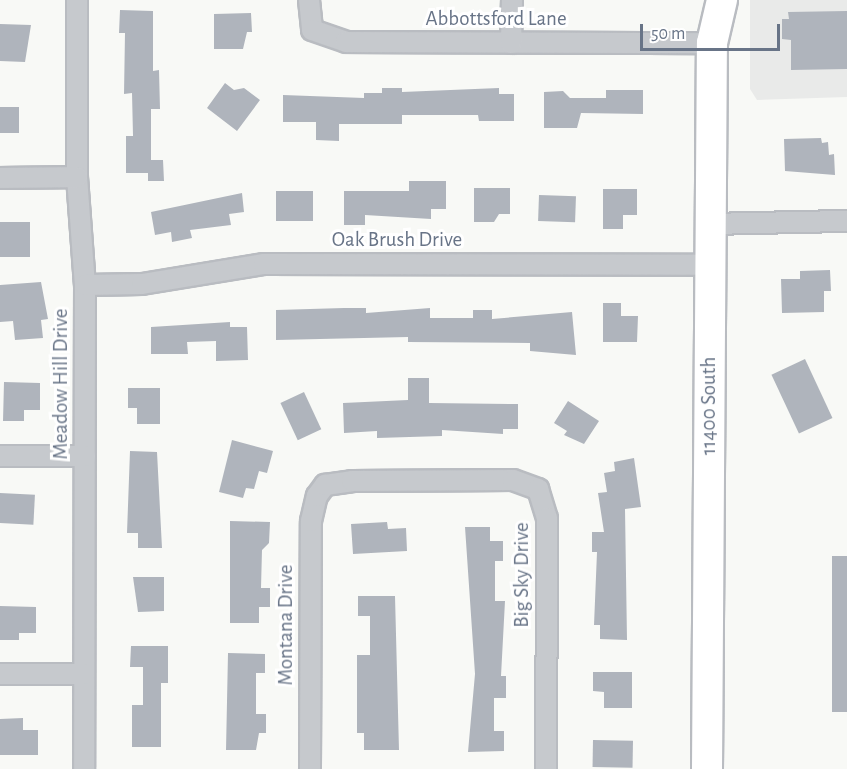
<!DOCTYPE html>
<style>
body{margin:0}
#map{position:relative;width:847px;height:769px;overflow:hidden;background:#f8f9f6;font-family:"Alegreya Sans",sans-serif}
div>[style]{position:absolute}
.built>*{inset:0;background:#e9eae9}
.building>*{inset:0;background:#afb4bc;transform-origin:0 0}
.roads{filter:drop-shadow(2px 0 #b9bcc1) drop-shadow(-2px 0 #b9bcc1) drop-shadow(0 2px #b9bcc1) drop-shadow(0 -2px #b9bcc1)}
.street>*{height:20px;margin:-10px;padding:0 10px;transform-origin:10px;border-radius:10px;background:#c6c9cd}
.primary>*{height:30px;margin:-15px;padding:0 15px;transform-origin:15px;border-radius:15px;background:#fff}
span{translate:-50% -50%;white-space:nowrap;text-align:center;line-height:1.15;-webkit-text-stroke:6px #fff;paint-order:stroke}
.street-label{font-size:21px;color:#687487}
.scale{position:absolute;left:640px;top:24px;width:140px;height:27px;box-sizing:border-box;border:3px solid #687487;border-top:0;padding-left:8px;font-size:18px;line-height:21px;white-space:nowrap;color:#687487;-webkit-text-stroke:4px #fff;paint-order:stroke}
</style>
<div id="map">
<div class="built">
<div style="clip-path:polygon(750px 0,847px 0,847px 97px,757px 100px,750px 89px)"></div>
</div>
<div class="building">
<div style="clip-path:polygon(120px 10px,153px 11px,153px 71px,159px 70px,160px 109px,151px 109px,151px 160px,163px 160px,164px 181px,148px 181px,148px 173px,126px 173px,126px 136px,133px 136px,132px 93px,124px 94px,125px 33px,119px 33px)"></div>
<div style="clip-path:polygon(847px 11px,847px 69px,791px 70px,791px 40px,782px 39px,782px 19px,789px 19px,788px 12px)"></div>
<div style="clip-path:polygon(251px 13px,252px 32px,247px 32px,243px 49px,214px 49px,214px 14px)"></div>
<div style="clip-path:polygon(0 24px,31px 25px,25px 62px,0 61px)"></div>
<div style="clip-path:polygon(225px 83px,234px 90px,244px 88px,260px 100px,237px 131px,207px 108px)"></div>
<div style="clip-path:polygon(382px 88px,402px 88px,402px 92px,499px 88px,499px 94px,514px 94px,514px 121px,479px 121px,478px 115px,402px 115px,402px 124px,339px 124px,339px 141px,316px 140px,316px 122px,283px 122px,283px 95px,364px 98px,364px 93px,382px 93px)"></div>
<div style="clip-path:polygon(606px 90px,643px 90px,643px 114px,581px 113px,577px 128px,544px 128px,544px 92px,563px 91px,570px 98px,606px 98px)"></div>
<div style="left:0;top:107px;width:19px;height:26px"></div>
<div style="clip-path:polygon(821px 138px,822px 143px,828px 142px,829px 155px,834px 154px,835px 175px,785px 171px,784px 139px)"></div>
<div style="clip-path:polygon(409px 181px,446px 181px,446px 209px,431px 209px,431px 219px,365px 215px,365px 225px,344px 225px,344px 191px,409px 191px)"></div>
<div style="clip-path:polygon(474px 188px,510px 188px,510px 214px,499px 214px,494px 222px,474px 222px)"></div>
<div style="clip-path:polygon(603px 189px,637px 189px,637px 215px,623px 215px,623px 229px,603px 229px)"></div>
<div style="left:276px;top:191px;width:37px;height:30px"></div>
<div style="clip-path:polygon(242px 193px,244px 212px,229px 214px,231px 225px,190px 230px,192px 238px,172px 242px,171px 232px,155px 235px,151px 212px)"></div>
<div style="left:539px;top:195px;width:37px;height:26px;rotate:2deg"></div>
<div style="left:0;top:222px;width:30px;height:35px"></div>
<div style="clip-path:polygon(830px 270px,831px 291px,824px 291px,824px 312px,782px 313px,781px 279px,800px 279px,800px 271px)"></div>
<div style="clip-path:polygon(41px 282px,48px 319px,41px 320px,43px 338px,15px 340px,13px 321px,0 322px,0 285px)"></div>
<div style="clip-path:polygon(603px 303px,621px 303px,621px 316px,638px 316px,637px 342px,603px 342px)"></div>
<div style="clip-path:polygon(344px 308px,366px 308px,366px 313px,430px 308px,430px 318px,473px 318px,473px 310px,492px 310px,492px 319px,572px 312px,576px 355px,530px 351px,530px 343px,408px 342px,408px 337px,276px 340px,276px 310px)"></div>
<div style="clip-path:polygon(230px 322px,230px 327px,247px 327px,248px 360px,216px 361px,216px 341px,187px 342px,188px 354px,151px 354px,151px 327px)"></div>
<div style="left:805px;top:359px;width:65px;height:37px;rotate:65deg"></div>
<div style="clip-path:polygon(408px 378px,429px 378px,429px 403px,518px 404px,518px 429px,503px 429px,503px 434px,442px 430px,442px 436px,377px 438px,377px 431px,344px 433px,343px 403px,408px 400px)"></div>
<div style="clip-path:polygon(4px 382px,40px 383px,40px 410px,24px 410px,24px 421px,3px 421px)"></div>
<div style="clip-path:polygon(128px 388px,160px 388px,160px 424px,137px 424px,137px 408px,128px 408px)"></div>
<div style="left:304px;top:392px;width:41px;height:26px;rotate:65deg"></div>
<div style="clip-path:polygon(568px 401px,599px 421px,584px 444px,564px 435px,567px 431px,554px 423px)"></div>
<div style="clip-path:polygon(232px 440px,273px 451px,267px 473px,259px 471px,254px 489px,246px 488px,243px 498px,219px 492px)"></div>
<div style="clip-path:polygon(130px 451px,157px 452px,162px 548px,138px 548px,138px 533px,127px 533px)"></div>
<div style="clip-path:polygon(634px 458px,641px 507px,625px 509px,627px 640px,600px 639px,600px 625px,594px 625px,597px 552px,592px 552px,592px 532px,604px 532px,598px 493px,607px 492px,604px 473px,615px 471px,614px 462px)"></div>
<div style="left:0;top:493px;width:35px;height:30px;rotate:3deg"></div>
<div style="clip-path:polygon(230px 521px,270px 522px,269px 543px,262px 550px,261px 588px,270px 588px,270px 607px,259px 607px,259px 623px,230px 623px)"></div>
<div style="clip-path:polygon(387px 522px,388px 529px,406px 528px,407px 551px,353px 554px,351px 524px)"></div>
<div style="clip-path:polygon(465px 527px,490px 527px,490px 541px,503px 541px,503px 561px,495px 561px,495px 601px,505px 601px,501px 676px,506px 676px,506px 698px,494px 698px,494px 731px,504px 731px,504px 751px,468px 752px,475px 674px)"></div>
<div style="left:832px;top:556px;width:15px;height:156px"></div>
<div style="clip-path:polygon(133px 577px,164px 577px,164px 611px,138px 612px)"></div>
<div style="clip-path:polygon(358px 596px,395px 596px,399px 750px,364px 750px,364px 733px,357px 733px,357px 655px,370px 655px,370px 616px,358px 616px)"></div>
<div style="clip-path:polygon(0 606px,36px 607px,36px 633px,19px 633px,19px 640px,0 640px)"></div>
<div style="clip-path:polygon(131px 646px,168px 646px,168px 683px,161px 683px,161px 747px,132px 747px,132px 705px,143px 705px,143px 667px,130px 667px)"></div>
<div style="clip-path:polygon(228px 653px,265px 654px,265px 673px,256px 673px,256px 714px,266px 714px,266px 733px,259px 733px,256px 750px,226px 750px)"></div>
<div style="clip-path:polygon(593px 672px,632px 672px,632px 708px,604px 708px,604px 692px,593px 691px)"></div>
<div style="clip-path:polygon(23px 718px,23px 730px,38px 730px,38px 755px,0 755px,0 719px)"></div>
<div style="left:593px;top:740px;width:40px;height:27px;rotate:1deg"></div>
</div>
<div class="roads">
<div class="street">
<div style="left:77px;top:0;width:177px;rotate:90deg"></div>
<div style="left:77px;top:177px;width:108px;rotate:85.8deg"></div>
<div style="left:85px;top:285px;width:484px;rotate:90.1deg"></div>
<div style="left:309px;top:0;width:30px;rotate:84deg"></div>
<div style="left:312px;top:30px;width:36px;rotate:19deg"></div>
<div style="left:346px;top:42px;width:366px;rotate:0.2deg"></div>
<div style="left:511px;top:43px;width:43px;rotate:-88.7deg"></div>
<div style="left:0;top:178px;width:77px;rotate:-0.7deg"></div>
<div style="left:710px;top:224px;width:137px;rotate:-1.3deg"></div>
<div style="left:85px;top:285px;width:57px;rotate:-1deg"></div>
<div style="left:142px;top:284px;width:124px;rotate:-9.3deg"></div>
<div style="left:264px;top:264px;width:446px;rotate:0.1deg"></div>
<div style="left:0;top:456px;width:85px"></div>
<div style="left:0;top:674px;width:84px"></div>
<div style="left:310px;top:769px;width:248px;rotate:-89.8deg"></div>
<div style="left:311px;top:521px;width:26px;rotate:-77deg"></div>
<div style="left:317px;top:496px;width:14px;rotate:-54deg"></div>
<div style="left:325px;top:485px;width:27px;rotate:-8deg"></div>
<div style="left:352px;top:481px;width:161px;rotate:-0.4deg"></div>
<div style="left:513px;top:480px;width:27px;rotate:20deg"></div>
<div style="left:538px;top:489px;width:30px;rotate:73deg"></div>
<div style="left:547px;top:518px;width:251px;rotate:90.2deg"></div>
</div>
<div class="primary">
<div style="left:707px;top:769px;width:726px;rotate:-89.61deg"></div>
<div style="left:712px;top:43px;width:44px;rotate:-76.9deg"></div>
</div>
</div>
<div class="street-label">
<span style="left:496px;top:19px">Abbottsford Lane</span>
<span style="left:397px;top:240px">Oak Brush Drive</span>
<span style="left:61px;top:384px;rotate:-90deg">Meadow Hill Drive</span>
<span style="left:709px;top:406px;rotate:-90deg">11400 South</span>
<span style="left:522px;top:575px;rotate:-90deg">Big Sky Drive</span>
<span style="left:286px;top:625px;rotate:-90deg">Montana Drive</span>
</div>
<div class="scale">50 m</div>
</div>
